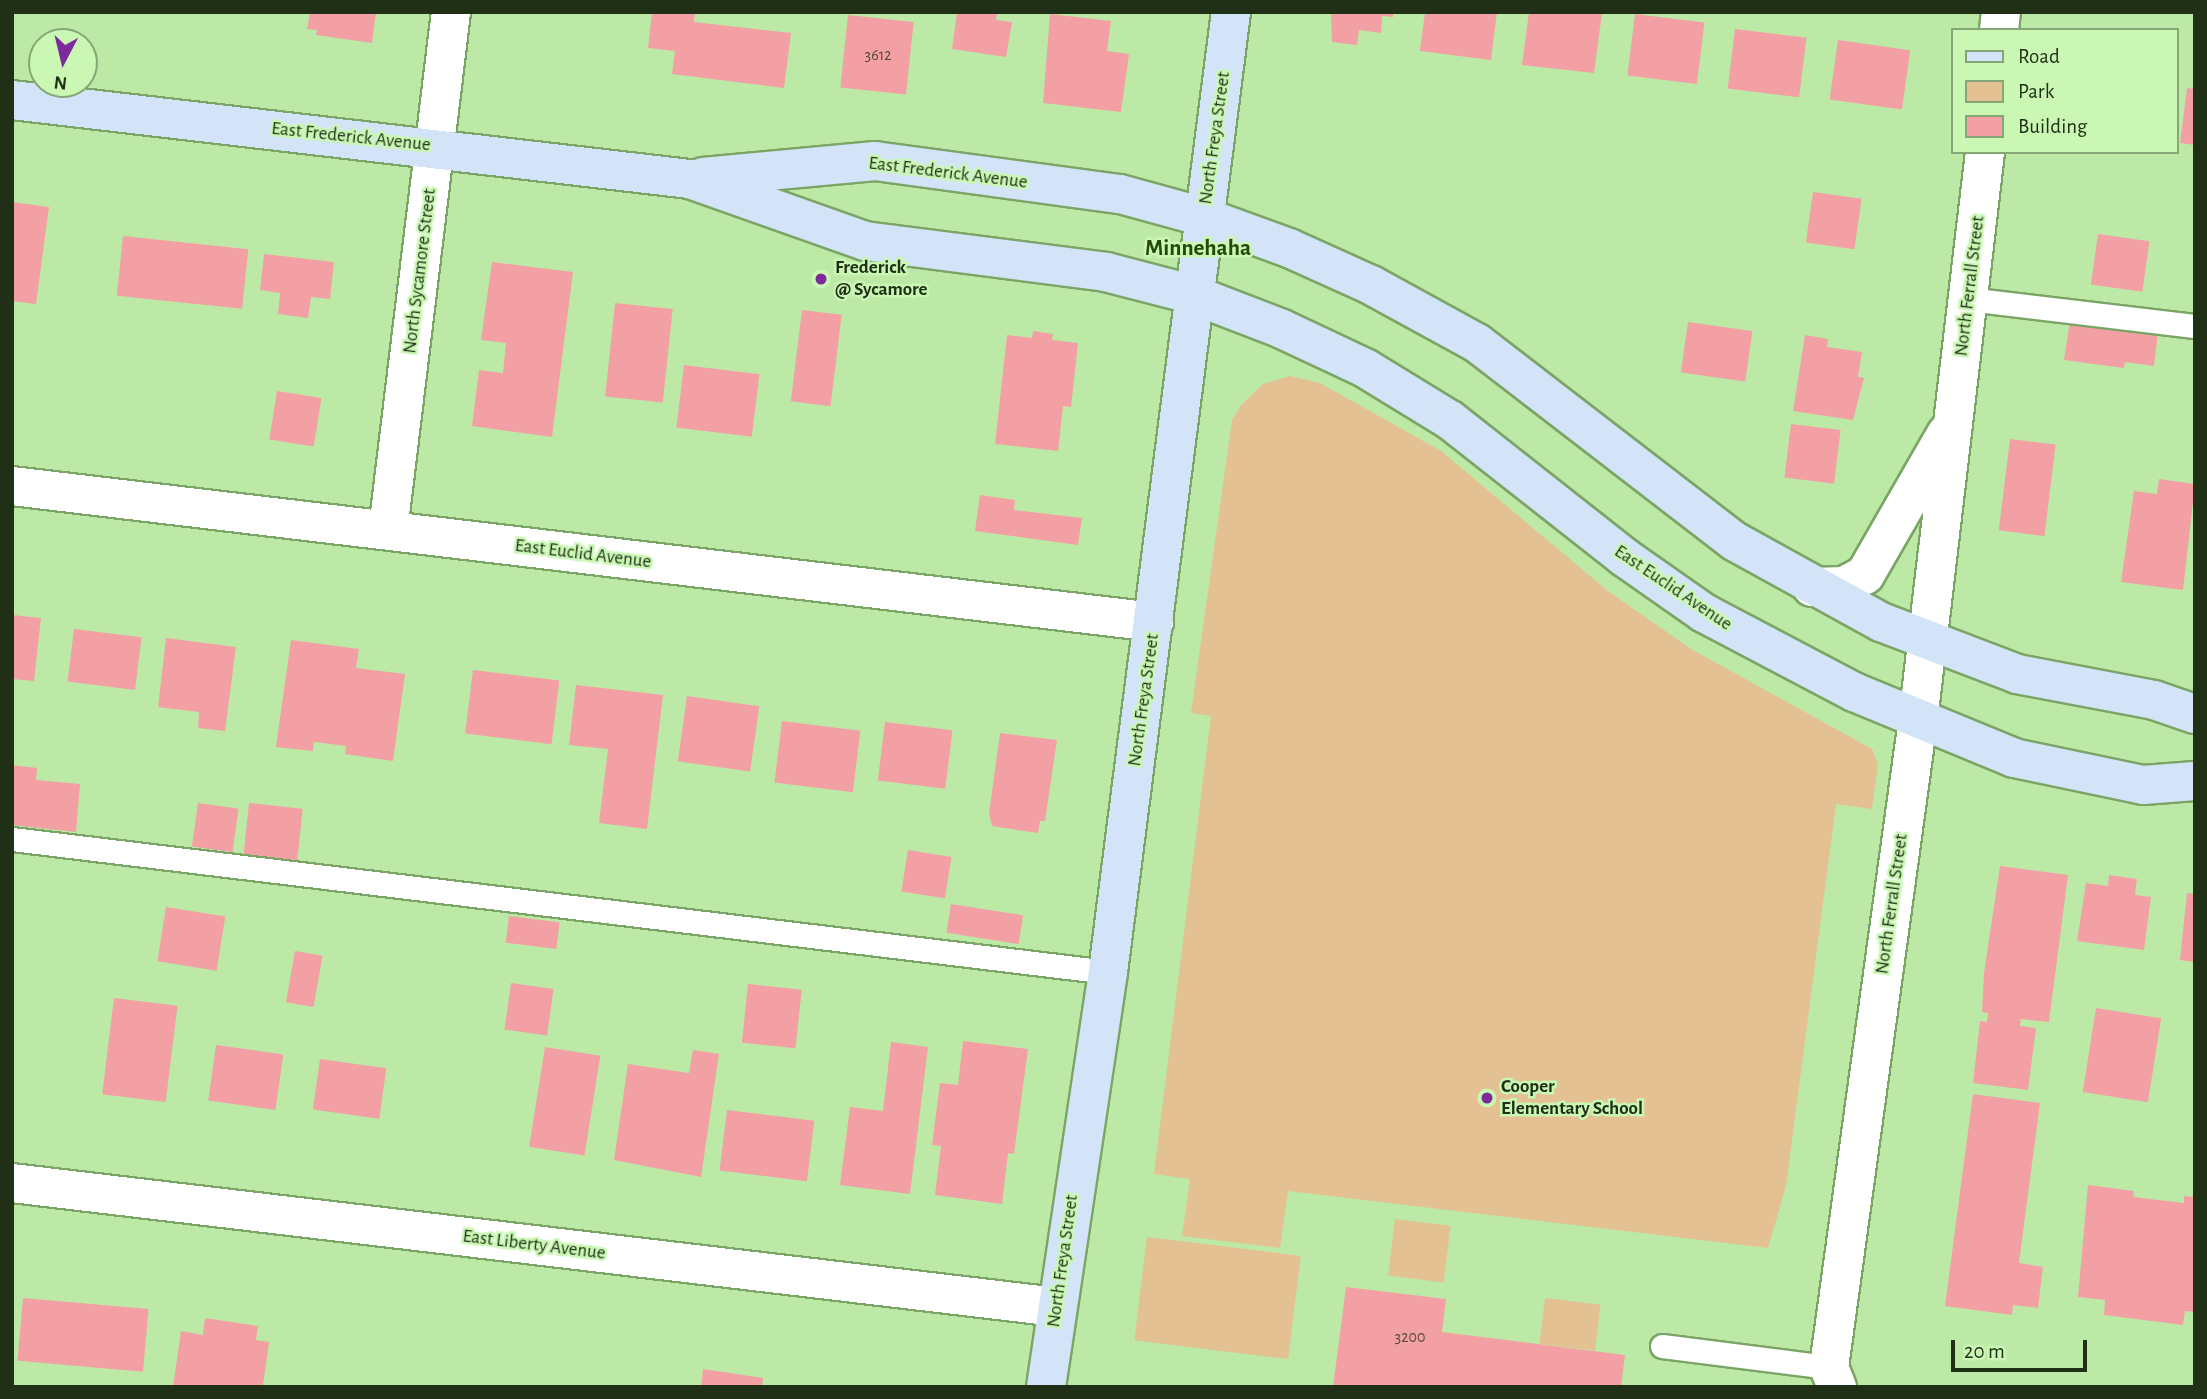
<!DOCTYPE html>
<style>
body{margin:0}
#map{position:relative;width:2207px;height:1399px;overflow:hidden;background:#bde9a7;font-family:"Alegreya Sans",sans-serif}
div>[style]{position:absolute}
.green>*{inset:0;background:#e3c192;transform-origin:0 0}
.building>*{inset:0;background:#f3a0a5;transform-origin:0 0}
.roads{filter:drop-shadow(2px 0 #7ba566) drop-shadow(-2px 0 #7ba566) drop-shadow(0 2px #7ba566) drop-shadow(0 -2px #7ba566)}
.lane>*{height:23px;margin:-11.5px;padding:0 11.5px;transform-origin:11.5px;border-radius:11.5px;background:#fff}
.street>*{height:38px;margin:-19px;padding:0 19px;transform-origin:19px;border-radius:19px;background:#fff}
.secondary>*{height:38px;margin:-19px;padding:0 19px;transform-origin:19px;border-radius:19px;background:#d4e4f8}
.dots>*{width:19px;height:19px;translate:-50% -50%;box-sizing:border-box;border:4px solid #caf7b4;border-radius:50%}
span{translate:-50% -50%;white-space:nowrap;text-align:center;line-height:1.15;-webkit-text-stroke:5px #caf7b4;paint-order:stroke}
.number-label{font-size:16px;color:#544c3a}
.number-label span{-webkit-text-stroke-width:0}
.street-label{font-size:19px;color:#1f3016}
.poi-label{font-size:19px;color:#1f3016;font-weight:700}
.left{translate:0 -50%;text-align:left}
.quarter-label{font-size:23px;color:#24490a;font-weight:700}
.frame{position:absolute;inset:0;border:14px solid #1f3016;pointer-events:none}
.legend{position:absolute;left:1951px;top:28px;width:228px;height:126px;box-sizing:border-box;background:#caf7b4;border:2px solid #86a775;margin:0;padding:9px 12px;list-style:none;font-size:21px;color:#1f3016}
.legend li{display:flex;align-items:center;gap:14px;height:35px}
.legend b{width:35px;border:2px solid #86a775}
.north{position:absolute;left:28px;top:28px;width:70px;height:70px;box-sizing:border-box;background:#caf7b4;border:2px solid #86a775;border-radius:50%;rotate:187deg;font-size:19px;font-weight:700;line-height:28px;text-align:center;color:#1f3016}
.north::after{content:'';display:block;margin:auto;width:24px;height:32px;background:#7d2b9a;clip-path:polygon(50% 0,100% 100%,50% 72%,0 100%)}
.scale{position:absolute;left:1951px;top:1340px;width:136px;height:32px;box-sizing:border-box;border:4px solid #1f3016;border-top:0;padding-left:9px;font-size:21px;line-height:24px;white-space:nowrap;color:#1f3016;-webkit-text-stroke:5px #caf7b4;paint-order:stroke}
</style>
<div id="map">
<div class="green">
<div style="clip-path:polygon(1290px 376px,1320px 383px,1441px 451px,1608px 591px,1691px 649px,1872px 749px,1878px 764px,1872px 809px,1836px 804px,1786px 1186px,1768px 1248px,1288px 1191px,1280px 1248px,1182px 1236px,1190px 1179px,1154px 1174px,1211px 716px,1191px 713px,1232px 420px,1241px 405px,1263px 384px)"></div>
<div style="left:1395px;top:1219px;width:56px;height:57px;rotate:7deg"></div>
<div style="left:1147px;top:1237px;width:155px;height:104px;rotate:7deg"></div>
<div style="left:1545px;top:1298px;width:56px;height:46px;rotate:7deg"></div>
</div>
<div class="building">
<div style="clip-path:polygon(310px 12px,376px 12px,372px 43px,316px 35px,317px 30px,307px 29px)"></div>
<div style="clip-path:polygon(652px 12px,695px 12px,694px 22px,791px 33px,784px 88px,672px 74px,675px 51px,648px 48px)"></div>
<div style="clip-path:polygon(957px 12px,997px 12px,996px 20px,1012px 22px,1006px 57px,952px 49px)"></div>
<div style="clip-path:polygon(1331px 12px,1393px 12px,1393px 17px,1382px 16px,1381px 33px,1359px 30px,1357px 45px,1332px 42px)"></div>
<div style="clip-path:polygon(1425px 12px,1497px 12px,1491px 60px,1420px 51px)"></div>
<div style="clip-path:polygon(1529px 12px,1602px 13px,1594px 73px,1522px 65px)"></div>
<div style="clip-path:polygon(1050px 14px,1111px 21px,1107px 51px,1129px 54px,1121px 112px,1043px 103px)"></div>
<div style="left:1635px;top:14px;width:70px;height:62px;rotate:7deg"></div>
<div style="left:848px;top:15px;width:66px;height:73px;rotate:6deg"></div>
<div style="left:1735px;top:29px;width:72px;height:60px;rotate:7deg"></div>
<div style="left:1838px;top:40px;width:73px;height:60px;rotate:8deg"></div>
<div style="clip-path:polygon(2187px 88px,2195px 89px,2195px 145px,2180px 143px)"></div>
<div style="left:1813px;top:192px;width:49px;height:51px;rotate:8deg"></div>
<div style="clip-path:polygon(12px 202px,49px 207px,36px 304px,12px 301px)"></div>
<div style="left:2098px;top:234px;width:52px;height:51px;rotate:8deg"></div>
<div style="left:123px;top:236px;width:126px;height:60px;rotate:6deg"></div>
<div style="clip-path:polygon(264px 254px,334px 262px,330px 299px,311px 297px,308px 318px,278px 314px,280px 293px,260px 290px)"></div>
<div style="clip-path:polygon(492px 262px,573px 272px,552px 437px,472px 426px,479px 370px,503px 373px,506px 343px,481px 340px)"></div>
<div style="left:615px;top:303px;width:58px;height:94px;rotate:6deg"></div>
<div style="left:802px;top:310px;width:40px;height:92px;rotate:7deg"></div>
<div style="clip-path:polygon(2070px 321px,2158px 332px,2154px 366px,2125px 362px,2124px 368px,2064px 360px)"></div>
<div style="left:1688px;top:322px;width:65px;height:51px;rotate:8deg"></div>
<div style="clip-path:polygon(1033px 331px,1053px 334px,1052px 340px,1078px 343px,1071px 407px,1063px 406px,1058px 451px,995px 444px,1007px 335px,1032px 338px)"></div>
<div style="clip-path:polygon(1805px 335px,1828px 339px,1827px 347px,1862px 352px,1858px 377px,1864px 378px,1853px 420px,1793px 411px)"></div>
<div style="left:684px;top:365px;width:76px;height:63px;rotate:7deg"></div>
<div style="left:277px;top:391px;width:45px;height:49px;rotate:9deg"></div>
<div style="left:1791px;top:424px;width:50px;height:54px;rotate:7deg"></div>
<div style="left:2010px;top:439px;width:46px;height:92px;rotate:7deg"></div>
<div style="clip-path:polygon(2159px 479px,2195px 484px,2183px 590px,2121px 582px,2134px 491px,2157px 494px)"></div>
<div style="clip-path:polygon(980px 495px,1015px 500px,1014px 510px,1082px 518px,1078px 545px,975px 531px)"></div>
<div style="clip-path:polygon(12px 615px,41px 618px,34px 681px,12px 679px)"></div>
<div style="left:74px;top:629px;width:68px;height:53px;rotate:7deg"></div>
<div style="clip-path:polygon(166px 638px,236px 647px,225px 731px,198px 728px,199px 712px,158px 707px)"></div>
<div style="clip-path:polygon(291px 640px,359px 649px,356px 668px,405px 674px,393px 761px,345px 754px,346px 746px,314px 742px,313px 751px,276px 747px)"></div>
<div style="left:473px;top:670px;width:87px;height:64px;rotate:7deg"></div>
<div style="clip-path:polygon(576px 685px,663px 695px,647px 829px,599px 823px,608px 749px,569px 745px)"></div>
<div style="left:687px;top:696px;width:73px;height:66px;rotate:8deg"></div>
<div style="left:782px;top:721px;width:79px;height:62px;rotate:7deg"></div>
<div style="left:885px;top:722px;width:68px;height:59px;rotate:7deg"></div>
<div style="clip-path:polygon(1000px 733px,1057px 740px,1045px 821px,1040px 821px,1038px 833px,992px 826px,989px 814px)"></div>
<div style="clip-path:polygon(12px 765px,37px 768px,36px 780px,80px 784px,76px 832px,12px 825px)"></div>
<div style="left:198px;top:803px;width:41px;height:44px;rotate:8deg"></div>
<div style="left:249px;top:803px;width:54px;height:52px;rotate:6deg"></div>
<div style="left:908px;top:850px;width:44px;height:42px;rotate:9deg"></div>
<div style="clip-path:polygon(2000px 866px,2068px 875px,2049px 1022px,2021px 1019px,2020px 1026px,2036px 1028px,2028px 1090px,1973px 1083px,1980px 1021px,1987px 1022px,1988px 1013px,1982px 1012px,1984px 973px)"></div>
<div style="clip-path:polygon(2109px 875px,2137px 879px,2135px 895px,2151px 897px,2144px 950px,2077px 941px,2086px 883px,2108px 886px)"></div>
<div style="clip-path:polygon(2187px 893px,2195px 894px,2195px 962px,2180px 960px)"></div>
<div style="left:951px;top:904px;width:73px;height:29px;rotate:9deg"></div>
<div style="left:166px;top:907px;width:60px;height:55px;rotate:9deg"></div>
<div style="left:509px;top:916px;width:51px;height:27px;rotate:7deg"></div>
<div style="left:295px;top:951px;width:28px;height:52px;rotate:10deg"></div>
<div style="left:511px;top:983px;width:43px;height:47px;rotate:8deg"></div>
<div style="left:748px;top:984px;width:54px;height:59px;rotate:6deg"></div>
<div style="left:114px;top:998px;width:64px;height:97px;rotate:7deg"></div>
<div style="left:2096px;top:1008px;width:66px;height:85px;rotate:9deg"></div>
<div style="clip-path:polygon(963px 1041px,1028px 1049px,1014px 1154px,1008px 1153px,1002px 1204px,935px 1195px,941px 1146px,932px 1145px,940px 1083px,958px 1085px)"></div>
<div style="clip-path:polygon(891px 1042px,928px 1047px,910px 1194px,840px 1185px,850px 1107px,883px 1111px)"></div>
<div style="left:216px;top:1045px;width:68px;height:56px;rotate:8deg"></div>
<div style="left:545px;top:1047px;width:56px;height:101px;rotate:9deg"></div>
<div style="clip-path:polygon(693px 1050px,719px 1054px,701px 1177px,614px 1160px,628px 1064px,689px 1073px)"></div>
<div style="left:320px;top:1059px;width:67px;height:51px;rotate:8deg"></div>
<div style="clip-path:polygon(1973px 1094px,2040px 1103px,2019px 1263px,2043px 1267px,2038px 1308px,2013px 1305px,2012px 1315px,1945px 1306px)"></div>
<div style="left:727px;top:1110px;width:88px;height:61px;rotate:7deg"></div>
<div style="clip-path:polygon(2088px 1185px,2134px 1191px,2133px 1197px,2184px 1203px,2184px 1196px,2195px 1197px,2195px 1312px,2185px 1311px,2183px 1325px,2104px 1315px,2105px 1300px,2078px 1297px)"></div>
<div style="clip-path:polygon(1346px 1287px,1446px 1299px,1442px 1332px,1625px 1355px,1621px 1387px,1333px 1387px)"></div>
<div style="left:23px;top:1298px;width:126px;height:63px;rotate:5deg"></div>
<div style="clip-path:polygon(205px 1318px,258px 1326px,256px 1340px,269px 1342px,263px 1385px,173px 1387px,181px 1331px,203px 1335px)"></div>
<div style="clip-path:polygon(703px 1369px,763px 1378px,762px 1387px,701px 1387px)"></div>
</div>
<div class="roads">
<div class="lane">
<div style="left:1968px;top:299px;width:229px;rotate:6.8deg"></div>
<div style="left:12px;top:839px;width:1104px;rotate:6.92deg"></div>
<div style="left:1662px;top:1346px;width:168px;rotate:7.2deg"></div>
</div>
<div class="street">
<div style="left:1999px;top:30px;width:18px;rotate:-84deg"></div>
<div style="left:12px;top:486px;width:1150px;rotate:6.79deg"></div>
<div style="left:388px;top:530px;width:522px;rotate:-83.07deg"></div>
<div style="left:1812px;top:587px;width:32px;rotate:-2deg"></div>
<div style="left:1844px;top:586px;width:24px;rotate:-28deg"></div>
<div style="left:1865px;top:575px;width:163px;rotate:-60.1deg"></div>
<div style="left:12px;top:1183px;width:1051px;rotate:6.77deg"></div>
<div style="left:1837px;top:1387px;width:22px;rotate:-112deg"></div>
<div style="left:1829px;top:1367px;width:653px;rotate:-82.17deg"></div>
<div style="left:1918px;top:720px;width:572px;rotate:-83.27deg"></div>
</div>
<div class="secondary">
<div style="left:12px;top:100px;width:683px;rotate:6.65deg"></div>
<div style="left:690px;top:179px;width:186px;rotate:19.5deg"></div>
<div style="left:865px;top:241px;width:243px;rotate:7.3deg"></div>
<div style="left:1106px;top:272px;width:91px;rotate:14.6deg"></div>
<div style="left:1194px;top:295px;width:94px;rotate:21.1deg"></div>
<div style="left:1282px;top:329px;width:92px;rotate:25.2deg"></div>
<div style="left:1365px;top:368px;width:100px;rotate:31.5deg"></div>
<div style="left:1450px;top:420px;width:221px;rotate:38.2deg"></div>
<div style="left:1624px;top:557px;width:98px;rotate:35deg"></div>
<div style="left:1704px;top:613px;width:170px;rotate:27.8deg"></div>
<div style="left:1854px;top:692px;width:173px;rotate:22.4deg"></div>
<div style="left:2014px;top:758px;width:132px;rotate:11.8deg"></div>
<div style="left:2143px;top:785px;width:52px;rotate:-4.4deg"></div>
<div style="left:703px;top:177px;width:173px;rotate:-5.3deg"></div>
<div style="left:875px;top:161px;width:247px;rotate:7.7deg"></div>
<div style="left:1120px;top:194px;width:87px;rotate:15.3deg"></div>
<div style="left:1204px;top:217px;width:90px;rotate:20deg"></div>
<div style="left:1289px;top:248px;width:90px;rotate:24.3deg"></div>
<div style="left:1371px;top:285px;width:121px;rotate:28.7deg"></div>
<div style="left:1477px;top:343px;width:324px;rotate:37.6deg"></div>
<div style="left:1734px;top:541px;width:168px;rotate:28.9deg"></div>
<div style="left:1881px;top:622px;width:146px;rotate:20.9deg"></div>
<div style="left:2017px;top:674px;width:139px;rotate:10.7deg"></div>
<div style="left:2154px;top:700px;width:43px;rotate:18.9deg"></div>
<div style="left:1046px;top:1387px;width:420px;rotate:-81.5deg"></div>
<div style="left:1108px;top:972px;width:968px;rotate:-82.7deg"></div>
</div>
</div>
<div class="dots">
<div style="left:821px;top:279px;background:#7d2b9a"></div>
<div style="left:1487px;top:1098px;background:#7d2b9a"></div>
</div>
<div class="number-label">
<span style="left:878px;top:55px">3612</span>
<span style="left:1410px;top:1337px">3200</span>
</div>
<div class="street-label">
<span style="left:351px;top:137px;rotate:6deg">East Frederick Avenue</span>
<span style="left:1215px;top:138px;rotate:-82deg">North Freya Street</span>
<span style="left:948px;top:173px;rotate:7deg">East Frederick Avenue</span>
<span style="left:420px;top:271px;rotate:-83deg">North Sycamore Street</span>
<span style="left:1970px;top:286px;rotate:-83deg">North Ferrall Street</span>
<span style="left:583px;top:554px;rotate:7deg">East Euclid Avenue</span>
<span style="left:1673px;top:588px;rotate:34deg">East Euclid Avenue</span>
<span style="left:1144px;top:700px;rotate:-82deg">North Freya Street</span>
<span style="left:1892px;top:904px;rotate:-82deg">North Ferrall Street</span>
<span style="left:534px;top:1245px;rotate:7deg">East Liberty Avenue</span>
<span style="left:1063px;top:1261px;rotate:-82deg">North Freya Street</span>
</div>
<div class="poi-label">
<span class="left" style="left:835px;top:279px">Frederick<br>@ Sycamore</span>
<span class="left" style="left:1501px;top:1098px">Cooper<br>Elementary School</span>
</div>
<div class="quarter-label">
<span style="left:1198px;top:249px">Minnehaha</span>
</div>
<div class="frame"></div>
<ul class="legend">
<li><b style="height:9px;background:#d4e4f8"></b>Road</li>
<li><b style="height:19px;background:#e3c192"></b>Park</li>
<li><b style="height:19px;background:#f3a0a5"></b>Building</li>
</ul>
<div class="north">N</div>
<div class="scale">20 m</div>
</div>
